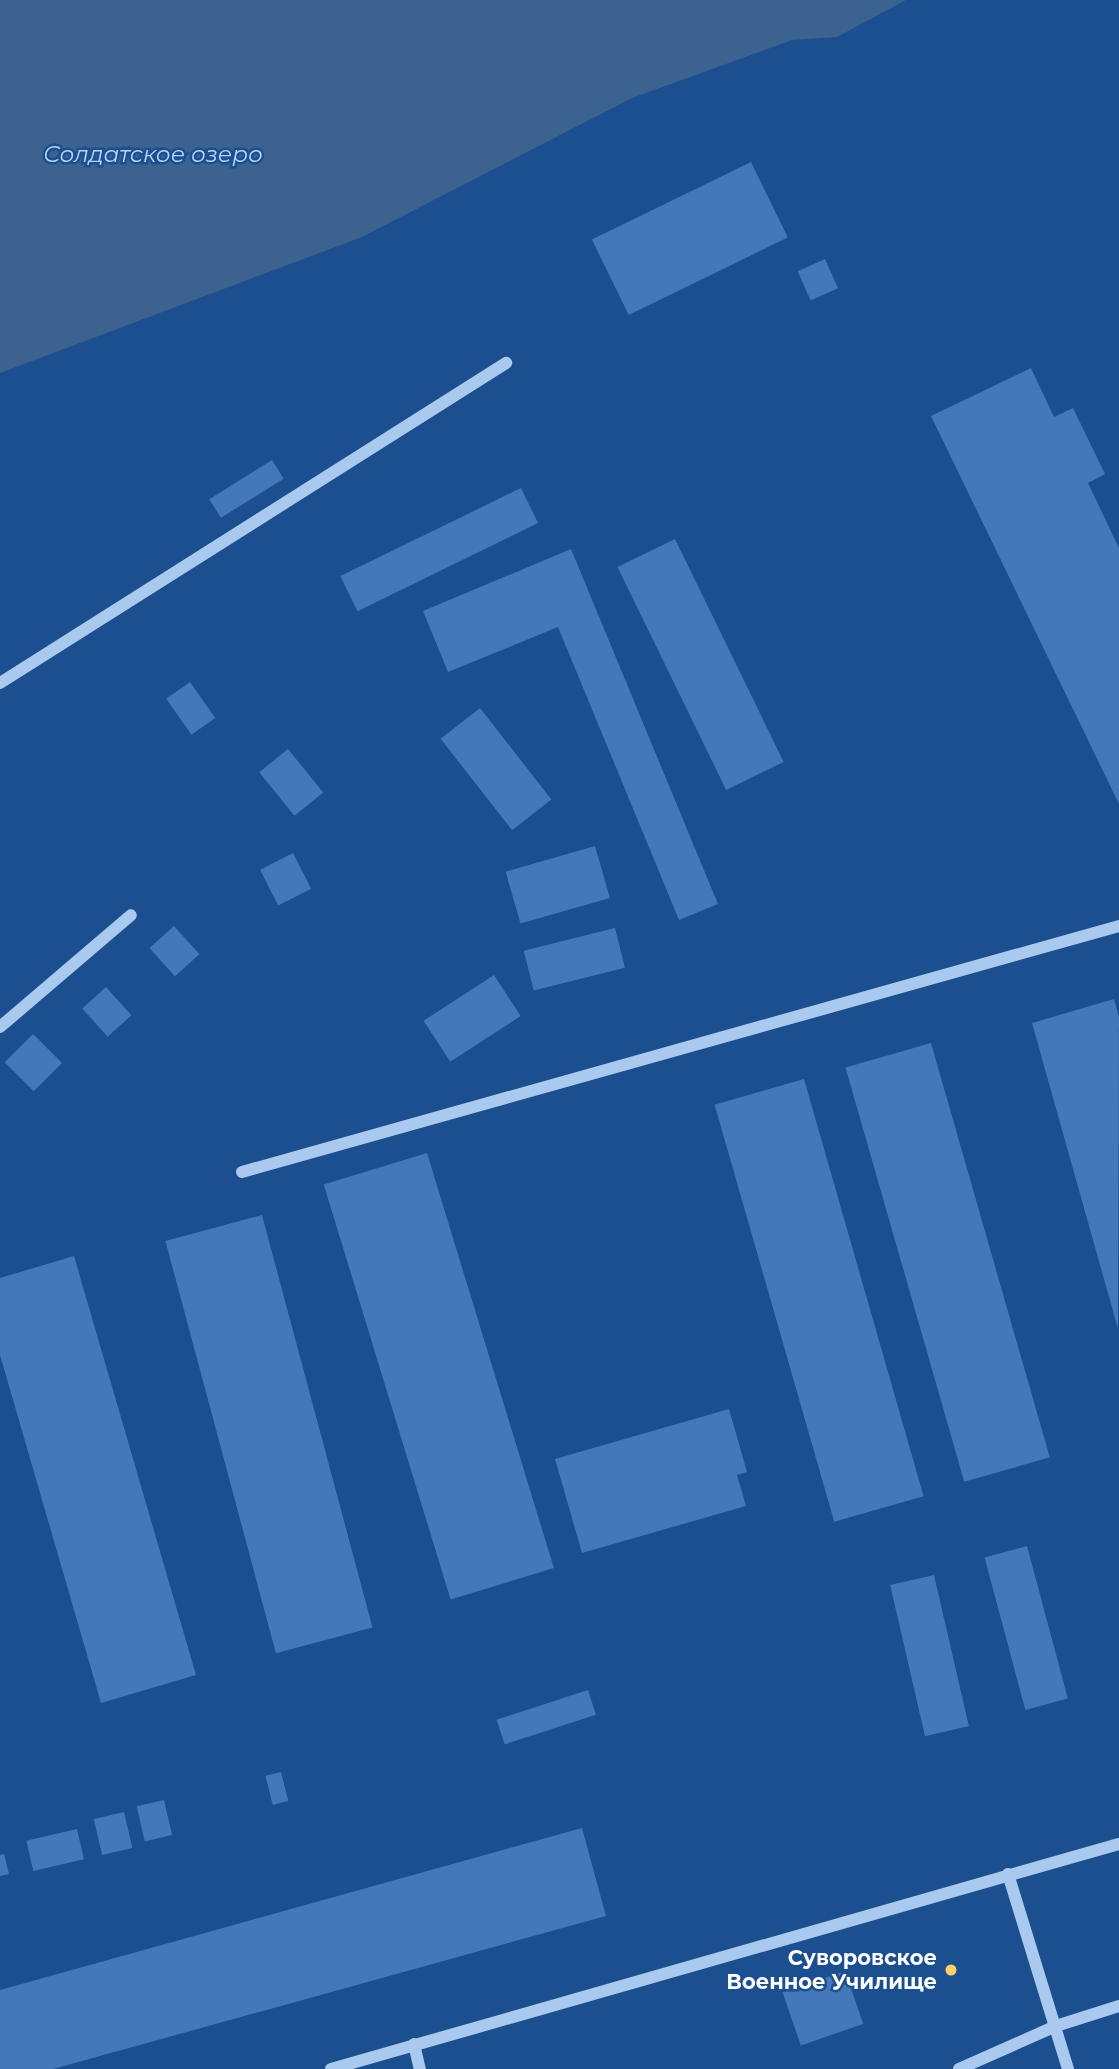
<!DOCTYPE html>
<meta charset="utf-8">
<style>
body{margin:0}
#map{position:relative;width:1119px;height:2069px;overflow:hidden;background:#1b4f8f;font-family:Montserrat,sans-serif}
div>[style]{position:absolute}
.water>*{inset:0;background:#3c6290}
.building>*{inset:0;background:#4478b7;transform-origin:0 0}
.minor>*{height:12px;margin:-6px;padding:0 6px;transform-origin:6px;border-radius:6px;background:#a9c9ee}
.dots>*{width:19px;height:19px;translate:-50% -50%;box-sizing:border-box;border:4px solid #1b4f8f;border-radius:50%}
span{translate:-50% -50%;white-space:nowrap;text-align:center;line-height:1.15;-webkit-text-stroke:5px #1b4f8f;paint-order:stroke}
.poi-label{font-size:21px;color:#fff;font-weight:700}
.right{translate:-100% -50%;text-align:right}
.water-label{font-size:23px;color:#b5d3f5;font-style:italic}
</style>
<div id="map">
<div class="water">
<div style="clip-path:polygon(0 0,906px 0,837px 37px,792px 40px,632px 98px,362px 237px,0 373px)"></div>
</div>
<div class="building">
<div style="left:751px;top:162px;width:84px;height:177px;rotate:64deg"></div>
<div style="left:825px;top:259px;width:32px;height:30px;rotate:66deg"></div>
<div style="clip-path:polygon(1031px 368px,1054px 417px,1073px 408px,1105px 474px,1088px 483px,1119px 548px,1119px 804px,931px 416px)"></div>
<div style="left:272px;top:460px;width:22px;height:74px;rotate:58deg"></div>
<div style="left:521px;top:488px;width:39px;height:201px;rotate:64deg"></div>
<div style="left:675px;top:539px;width:248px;height:64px;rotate:64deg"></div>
<div style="clip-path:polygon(571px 549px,718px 904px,679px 920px,558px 627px,448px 672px,423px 611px)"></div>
<div style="left:190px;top:682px;width:44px;height:29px;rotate:55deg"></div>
<div style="left:480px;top:708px;width:116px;height:50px;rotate:52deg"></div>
<div style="left:288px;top:749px;width:56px;height:37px;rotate:51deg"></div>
<div style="left:595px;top:846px;width:54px;height:93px;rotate:74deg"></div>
<div style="left:293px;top:853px;width:40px;height:37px;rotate:63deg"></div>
<div style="left:174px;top:926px;width:38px;height:33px;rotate:48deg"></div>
<div style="left:615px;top:928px;width:41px;height:94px;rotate:76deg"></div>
<div style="left:494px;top:975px;width:49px;height:84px;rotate:57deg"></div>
<div style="left:106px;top:987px;width:38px;height:32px;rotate:48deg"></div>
<div style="clip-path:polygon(1114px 999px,1119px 1017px,1118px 1329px,1032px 1023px)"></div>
<div style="left:33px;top:1034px;width:41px;height:40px;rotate:45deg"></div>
<div style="left:931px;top:1043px;width:431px;height:89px;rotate:74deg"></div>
<div style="left:804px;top:1079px;width:434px;height:93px;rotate:74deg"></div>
<div style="left:427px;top:1153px;width:434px;height:108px;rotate:73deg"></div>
<div style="left:262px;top:1215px;width:427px;height:100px;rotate:75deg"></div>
<div style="clip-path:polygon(74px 1256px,196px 1675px,101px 1703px,0 1355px,0 1278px)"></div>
<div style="clip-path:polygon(729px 1409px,747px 1472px,737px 1475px,746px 1506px,582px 1553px,555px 1459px)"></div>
<div style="left:1027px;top:1546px;width:158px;height:44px;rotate:75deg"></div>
<div style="left:934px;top:1575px;width:155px;height:45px;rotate:77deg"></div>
<div style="left:588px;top:1690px;width:26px;height:96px;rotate:72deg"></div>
<div style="left:281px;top:1772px;width:30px;height:16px;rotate:76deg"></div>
<div style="left:164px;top:1800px;width:36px;height:28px;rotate:77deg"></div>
<div style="left:124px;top:1812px;width:37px;height:31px;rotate:77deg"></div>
<div style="clip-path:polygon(582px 1828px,606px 1916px,53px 2069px,0 2069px,0 1990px)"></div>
<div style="left:77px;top:1829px;width:31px;height:52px;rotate:77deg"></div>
<div style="clip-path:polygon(4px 1854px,9px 1874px,0 1876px,0 1855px)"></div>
<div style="left:845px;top:1971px;width:56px;height:66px;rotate:71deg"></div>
</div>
<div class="minor">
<div style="left:0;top:683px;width:599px;rotate:-32.31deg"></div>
<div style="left:0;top:1027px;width:172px;rotate:-40.5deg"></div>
<div style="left:242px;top:1172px;width:911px;rotate:-15.67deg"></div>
<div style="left:1008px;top:1874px;width:204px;rotate:72.9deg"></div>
<div style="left:414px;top:2044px;width:26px;rotate:77deg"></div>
<div style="left:331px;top:2069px;width:819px;rotate:-15.94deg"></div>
<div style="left:959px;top:2069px;width:106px;rotate:-23.9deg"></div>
<div style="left:1056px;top:2026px;width:66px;rotate:-17.6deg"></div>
</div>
<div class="dots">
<div style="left:951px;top:1970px;background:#ffd166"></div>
</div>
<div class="poi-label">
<span class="right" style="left:937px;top:1970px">Суворовское<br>Военное Училище</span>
</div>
<div class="water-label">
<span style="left:153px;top:154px">Солдатское озеро</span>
</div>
</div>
